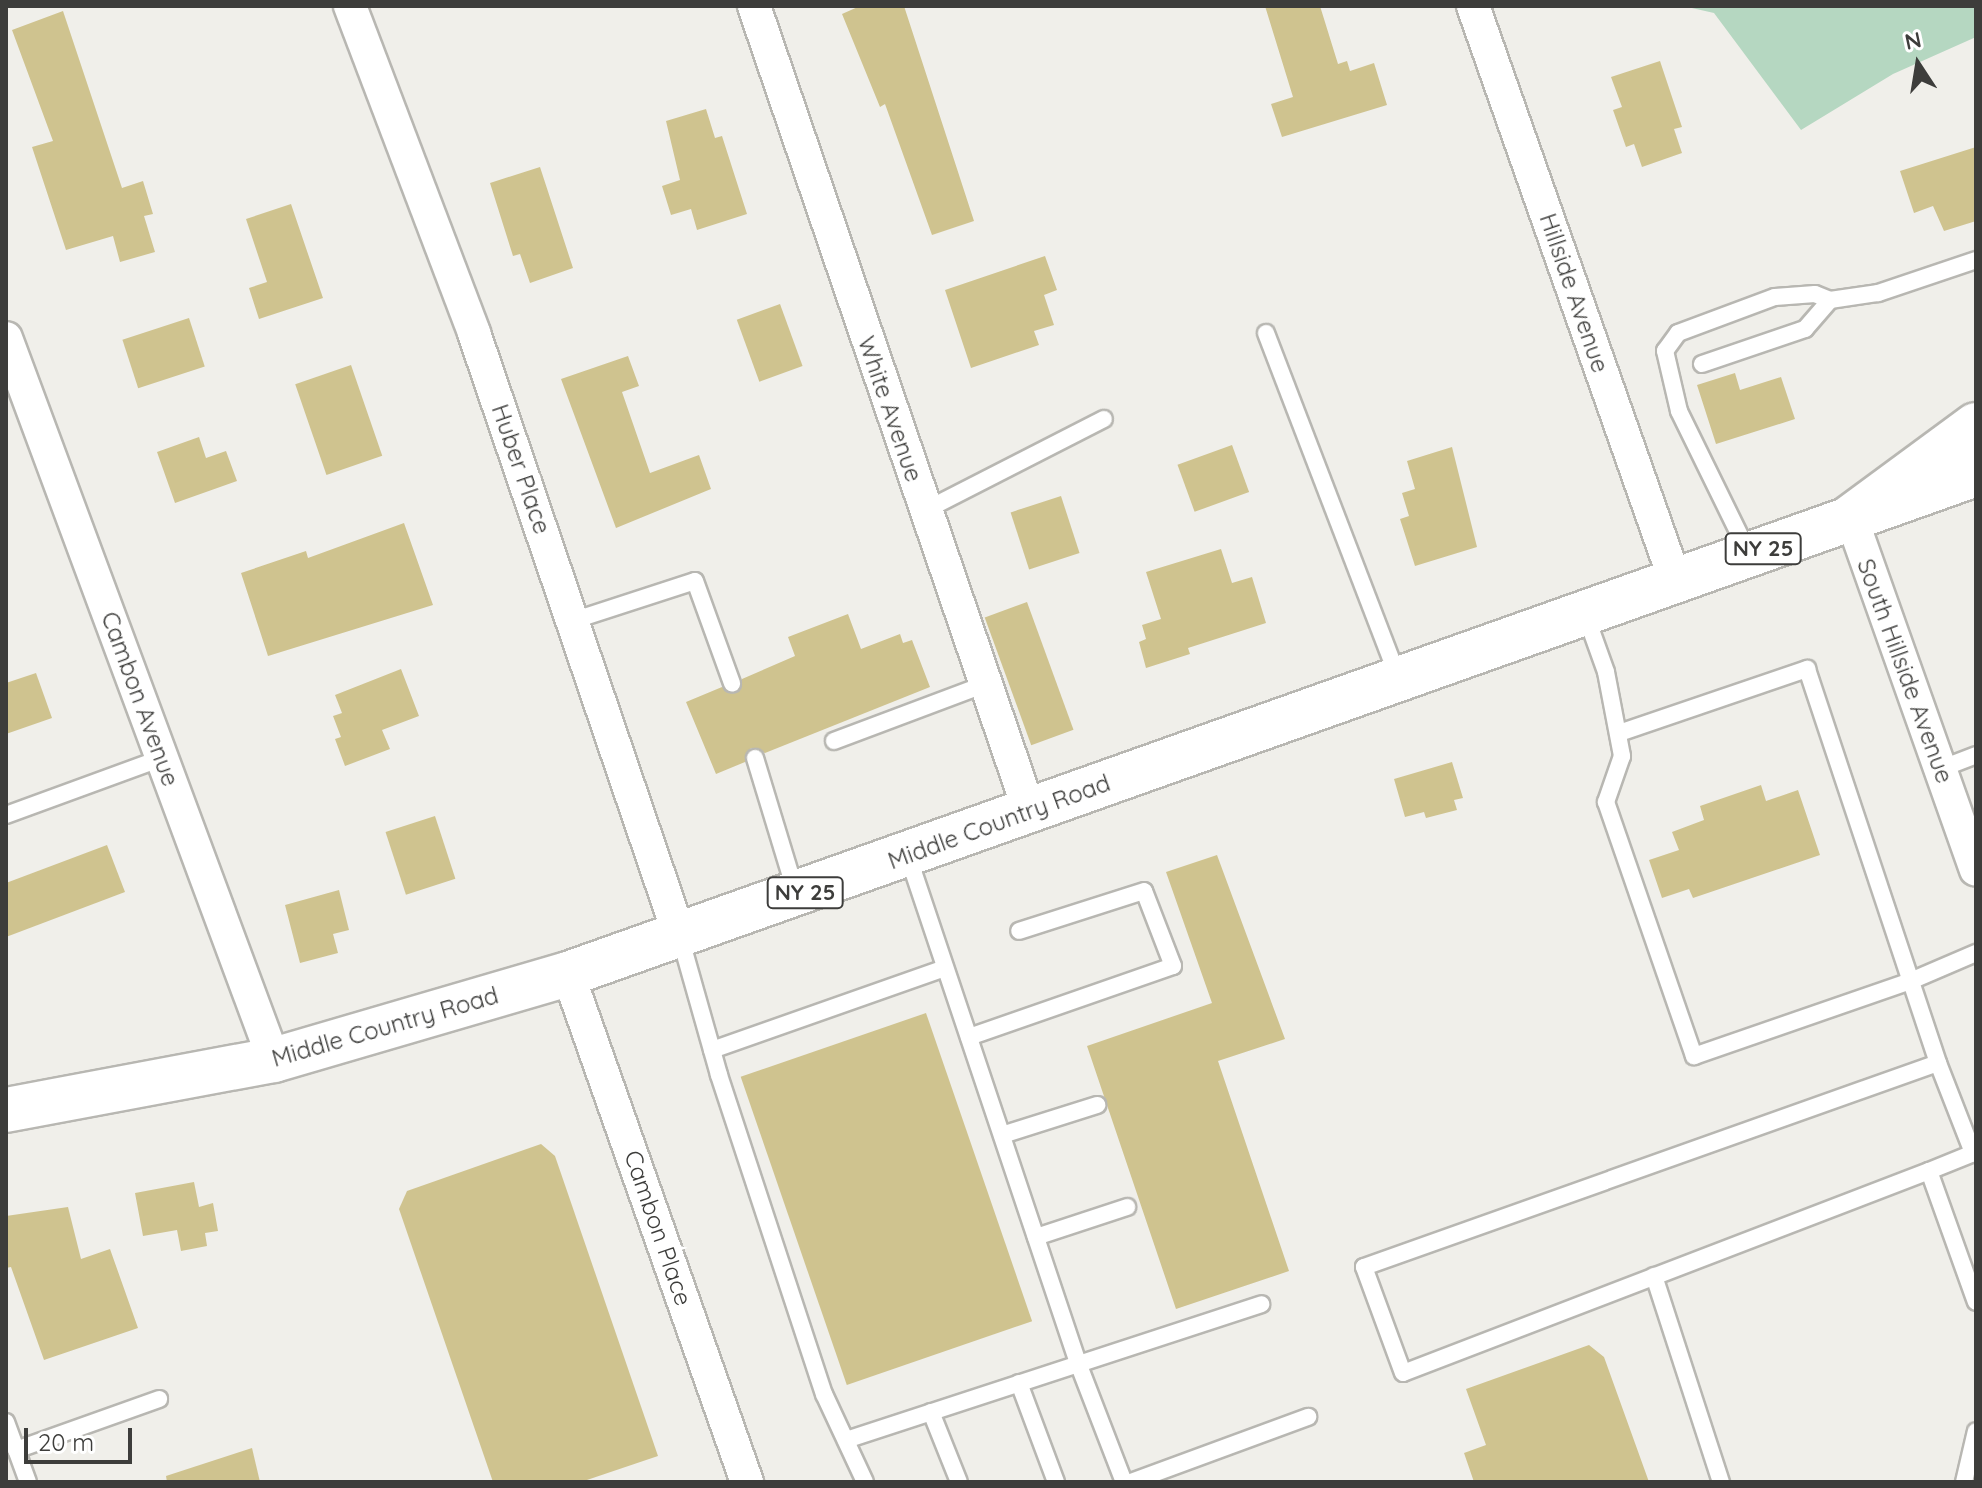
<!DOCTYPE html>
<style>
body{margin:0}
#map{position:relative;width:1982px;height:1488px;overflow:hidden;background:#f0efea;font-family:Quicksand,sans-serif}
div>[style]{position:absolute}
.green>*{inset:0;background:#b5d7c1}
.building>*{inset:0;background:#cfc38f;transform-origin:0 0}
.roads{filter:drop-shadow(2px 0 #b8b7b2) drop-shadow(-2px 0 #b8b7b2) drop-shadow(0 2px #b8b7b2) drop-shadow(0 -2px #b8b7b2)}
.service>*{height:16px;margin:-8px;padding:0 8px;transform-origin:8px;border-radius:8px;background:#fff}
.minor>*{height:32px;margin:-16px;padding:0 16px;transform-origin:16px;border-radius:16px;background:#fff}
.primary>*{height:44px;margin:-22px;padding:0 22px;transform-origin:22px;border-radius:22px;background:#fff}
.trunk>*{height:44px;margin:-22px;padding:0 22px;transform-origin:22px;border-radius:22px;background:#fff}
span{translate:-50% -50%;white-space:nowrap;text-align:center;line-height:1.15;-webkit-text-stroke:8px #fff;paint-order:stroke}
.shield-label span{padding:2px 6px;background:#fff;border:2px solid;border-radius:6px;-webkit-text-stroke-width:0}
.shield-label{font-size:22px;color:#3d3d3b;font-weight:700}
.street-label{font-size:24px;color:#3d3d3b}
.frame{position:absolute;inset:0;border:8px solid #3d3d3b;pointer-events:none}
.north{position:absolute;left:1878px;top:24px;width:80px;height:80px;-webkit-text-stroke:6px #fff;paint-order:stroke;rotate:348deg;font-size:22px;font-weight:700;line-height:32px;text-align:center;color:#3d3d3b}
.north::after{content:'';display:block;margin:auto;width:28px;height:36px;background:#3d3d3b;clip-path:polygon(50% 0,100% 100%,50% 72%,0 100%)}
.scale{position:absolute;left:24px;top:1428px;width:108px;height:36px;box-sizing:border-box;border:4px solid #3d3d3b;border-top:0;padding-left:10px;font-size:24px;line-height:28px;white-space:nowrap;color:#3d3d3b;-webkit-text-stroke:6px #fff;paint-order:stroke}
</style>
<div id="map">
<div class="green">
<div style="clip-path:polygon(1683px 6px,1976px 6px,1976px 37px,1893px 74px,1801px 130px,1714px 13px)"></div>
</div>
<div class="building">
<div style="clip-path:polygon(860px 6px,904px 6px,974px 221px,932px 235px,885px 104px,880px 107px,842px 14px)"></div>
<div style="clip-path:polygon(1265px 6px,1320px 6px,1338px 64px,1347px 61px,1350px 71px,1374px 63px,1387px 105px,1282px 137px,1271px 104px,1293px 97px)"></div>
<div style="clip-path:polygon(63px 11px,122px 188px,143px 181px,153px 214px,144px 216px,155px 252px,120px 262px,113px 236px,66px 250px,32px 147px,53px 141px,12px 30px)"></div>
<div style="clip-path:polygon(1660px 61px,1682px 127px,1674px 129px,1682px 153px,1642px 167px,1634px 144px,1626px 147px,1613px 110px,1622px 107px,1611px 77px)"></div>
<div style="clip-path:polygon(706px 109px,715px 138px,722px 136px,747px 214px,697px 230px,691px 209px,671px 215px,662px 186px,680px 180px,666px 121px)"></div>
<div style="clip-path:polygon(1976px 147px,1976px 221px,1944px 231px,1933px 206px,1914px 213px,1900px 171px)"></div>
<div style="clip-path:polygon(540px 167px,573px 268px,530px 283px,520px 254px,513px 256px,490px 183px)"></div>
<div style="clip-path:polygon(291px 204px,323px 298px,259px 319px,249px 288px,267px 282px,246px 219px)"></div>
<div style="clip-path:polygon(1045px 256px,1057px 290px,1044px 295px,1054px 325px,1034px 331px,1039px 345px,971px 368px,945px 290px)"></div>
<div style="left:780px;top:304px;width:66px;height:46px;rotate:70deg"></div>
<div style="left:189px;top:318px;width:51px;height:70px;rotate:72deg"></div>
<div style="clip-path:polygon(628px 356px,639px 386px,622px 392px,650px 473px,699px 455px,711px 489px,616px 528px,561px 379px)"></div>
<div style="left:351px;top:365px;width:96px;height:59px;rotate:71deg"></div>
<div style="clip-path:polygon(1735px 373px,1740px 390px,1781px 377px,1795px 419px,1716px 444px,1697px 385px)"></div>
<div style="clip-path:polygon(199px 437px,206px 458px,226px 451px,237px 481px,175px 503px,157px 452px)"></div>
<div style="left:1232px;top:445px;width:50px;height:58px;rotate:70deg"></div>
<div style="clip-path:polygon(1452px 447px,1477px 547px,1415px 566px,1400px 519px,1409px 516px,1402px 493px,1415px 489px,1407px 461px)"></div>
<div style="left:1061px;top:496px;width:60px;height:53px;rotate:72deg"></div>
<div style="clip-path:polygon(404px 523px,433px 605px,268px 656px,241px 573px,306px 551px,308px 558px)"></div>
<div style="clip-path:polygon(1221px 549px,1232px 583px,1252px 577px,1266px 623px,1188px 648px,1190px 654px,1146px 668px,1139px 642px,1146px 639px,1142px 625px,1161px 619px,1146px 572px)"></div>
<div style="left:1027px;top:602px;width:136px;height:45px;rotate:70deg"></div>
<div style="clip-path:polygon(848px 614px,861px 649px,900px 634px,903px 643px,912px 640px,930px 687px,765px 753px,751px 748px,745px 762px,716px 774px,686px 702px,722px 687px,736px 693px,742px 679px,795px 656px,788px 637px)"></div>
<div style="clip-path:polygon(401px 669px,419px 716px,382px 730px,390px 749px,345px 766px,335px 739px,341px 737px,333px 716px,342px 713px,335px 695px)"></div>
<div style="clip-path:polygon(36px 673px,52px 718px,6px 734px,6px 683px)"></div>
<div style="clip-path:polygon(1452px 762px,1463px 798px,1454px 800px,1457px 810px,1426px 818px,1424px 812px,1405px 817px,1394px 779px)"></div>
<div style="clip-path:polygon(1761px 785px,1766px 801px,1798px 790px,1820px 855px,1693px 898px,1689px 889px,1662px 898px,1649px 860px,1679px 850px,1672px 832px,1704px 820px,1700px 806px)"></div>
<div style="left:435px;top:816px;width:66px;height:52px;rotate:72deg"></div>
<div style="clip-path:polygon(107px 845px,125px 892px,6px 937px,6px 883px)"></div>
<div style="clip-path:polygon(1217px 855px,1285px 1039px,1218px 1061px,1289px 1271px,1176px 1309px,1087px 1046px,1212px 1003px,1166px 872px)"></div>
<div style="clip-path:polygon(339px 890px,349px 930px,333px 934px,338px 953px,300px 963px,285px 905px)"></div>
<div style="left:926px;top:1013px;width:326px;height:196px;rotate:71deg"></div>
<div style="clip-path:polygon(541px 1144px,555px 1156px,658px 1456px,581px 1482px,493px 1482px,399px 1209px,407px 1191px)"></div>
<div style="clip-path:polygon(194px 1182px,199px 1207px,213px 1203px,218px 1231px,205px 1233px,207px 1246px,181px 1251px,177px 1230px,143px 1236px,135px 1193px)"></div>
<div style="clip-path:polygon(68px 1207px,81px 1259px,110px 1249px,138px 1328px,44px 1360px,11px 1267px,6px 1268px,6px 1216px)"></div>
<div style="clip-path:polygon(1589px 1345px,1604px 1357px,1649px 1482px,1474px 1482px,1464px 1453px,1486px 1445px,1466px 1389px)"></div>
<div style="clip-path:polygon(252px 1448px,260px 1482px,167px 1482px,166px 1476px)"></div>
</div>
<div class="roads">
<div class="service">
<div style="left:1266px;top:333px;width:368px;rotate:69deg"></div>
<div style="left:1702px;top:364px;width:109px;rotate:-18.8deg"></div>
<div style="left:1805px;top:329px;width:38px;rotate:-49deg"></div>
<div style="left:1830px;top:300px;width:49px;rotate:-8.3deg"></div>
<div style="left:1878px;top:293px;width:103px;rotate:-18.6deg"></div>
<div style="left:924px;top:511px;width:202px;rotate:-27.1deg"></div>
<div style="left:1748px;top:552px;width:157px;rotate:-116.1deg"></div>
<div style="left:1679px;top:411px;width:62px;rotate:-103.1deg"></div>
<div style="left:1665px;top:351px;width:22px;rotate:-54deg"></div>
<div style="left:1678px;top:333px;width:103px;rotate:-20.4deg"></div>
<div style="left:1775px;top:297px;width:40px;rotate:-4.3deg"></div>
<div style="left:1815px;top:294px;width:16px;rotate:22deg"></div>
<div style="left:1586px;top:616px;width:59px;rotate:70.3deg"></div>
<div style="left:1606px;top:672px;width:86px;rotate:79.2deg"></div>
<div style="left:1622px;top:756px;width:49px;rotate:109.2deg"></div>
<div style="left:1606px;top:802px;width:269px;rotate:70.9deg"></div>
<div style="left:1694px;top:1056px;width:232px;rotate:-19.1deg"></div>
<div style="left:1913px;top:980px;width:69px;rotate:-23.2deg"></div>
<div style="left:572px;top:621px;width:129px;rotate:-18deg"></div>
<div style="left:695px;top:581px;width:109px;rotate:70.1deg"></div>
<div style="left:1619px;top:733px;width:199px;rotate:-18.8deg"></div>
<div style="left:1807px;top:669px;width:415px;rotate:71.6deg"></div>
<div style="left:834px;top:741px;width:159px;rotate:-20.6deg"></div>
<div style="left:755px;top:758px;width:138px;rotate:73.1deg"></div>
<div style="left:1940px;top:769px;width:39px;rotate:-21deg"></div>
<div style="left:6px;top:815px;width:166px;rotate:-20.1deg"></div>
<div style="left:908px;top:856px;width:535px;rotate:71.46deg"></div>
<div style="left:1078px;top:1363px;width:128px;rotate:68.9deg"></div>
<div style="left:680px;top:937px;width:143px;rotate:74.2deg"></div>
<div style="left:719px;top:1075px;width:336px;rotate:71.8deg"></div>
<div style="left:824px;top:1394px;width:97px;rotate:65deg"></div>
<div style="left:969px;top:1037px;width:216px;rotate:-19.2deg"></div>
<div style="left:1173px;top:966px;width:80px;rotate:-111.1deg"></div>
<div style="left:1144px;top:891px;width:131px;rotate:162.3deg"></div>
<div style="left:712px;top:1050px;width:247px;rotate:-19.4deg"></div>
<div style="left:1002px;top:1135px;width:100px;rotate:-17.5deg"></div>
<div style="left:1976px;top:1152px;width:51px;rotate:158deg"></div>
<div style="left:1929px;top:1171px;width:139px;rotate:70.3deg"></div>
<div style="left:1929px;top:1171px;width:563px;rotate:158.99deg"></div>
<div style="left:1403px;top:1373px;width:113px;rotate:-110.2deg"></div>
<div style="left:1364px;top:1267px;width:609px;rotate:-19.57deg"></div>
<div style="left:1938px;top:1063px;width:97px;rotate:68.7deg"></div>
<div style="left:1036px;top:1237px;width:96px;rotate:-18.2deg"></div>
<div style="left:1654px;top:1276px;width:217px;rotate:72deg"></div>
<div style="left:1019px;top:1383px;width:106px;rotate:69.5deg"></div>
<div style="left:931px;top:1412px;width:75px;rotate:68.2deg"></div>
<div style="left:6px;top:1422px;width:64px;rotate:69.9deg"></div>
<div style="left:846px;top:1440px;width:437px;rotate:-18.1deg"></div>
<div style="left:16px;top:1450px;width:152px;rotate:-19.6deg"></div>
<div style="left:1131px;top:1482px;width:189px;rotate:-20.2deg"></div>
<div style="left:1964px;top:1482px;width:52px;rotate:-76.8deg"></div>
</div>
<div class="minor">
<div style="left:350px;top:6px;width:350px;rotate:69.2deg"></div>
<div style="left:474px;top:333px;width:638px;rotate:71.17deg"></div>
<div style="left:754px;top:6px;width:850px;rotate:71.12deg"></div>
<div style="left:1473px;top:6px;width:609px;rotate:70.61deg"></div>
<div style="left:6px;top:338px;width:770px;rotate:69.64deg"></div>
<div style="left:1851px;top:517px;width:374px;rotate:70.5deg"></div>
<div style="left:568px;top:974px;width:539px;rotate:70.59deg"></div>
</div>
<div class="primary">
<div style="left:6px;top:1110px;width:273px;rotate:-10.6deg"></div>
<div style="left:274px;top:1060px;width:306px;rotate:-16.3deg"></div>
<div style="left:568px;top:974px;width:1494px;rotate:-19.55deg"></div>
</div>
<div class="trunk">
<div style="left:1851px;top:517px;width:155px;rotate:-36.4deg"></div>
</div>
</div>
<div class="shield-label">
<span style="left:1763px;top:549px">NY 25</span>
<span style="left:805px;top:893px">NY 25</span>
</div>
<div class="street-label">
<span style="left:1574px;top:293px;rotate:71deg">Hillside Avenue</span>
<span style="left:890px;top:409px;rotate:71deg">White Avenue</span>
<span style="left:521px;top:469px;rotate:71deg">Huber Place</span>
<span style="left:1905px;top:671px;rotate:70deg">South Hillside Avenue</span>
<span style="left:140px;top:699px;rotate:70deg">Cambon Avenue</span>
<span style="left:999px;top:822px;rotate:-20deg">Middle Country Road</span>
<span style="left:385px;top:1027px;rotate:-16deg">Middle Country Road</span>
<span style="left:658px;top:1228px;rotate:71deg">Cambon Place</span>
</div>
<div class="frame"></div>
<div class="north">N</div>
<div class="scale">20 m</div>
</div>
